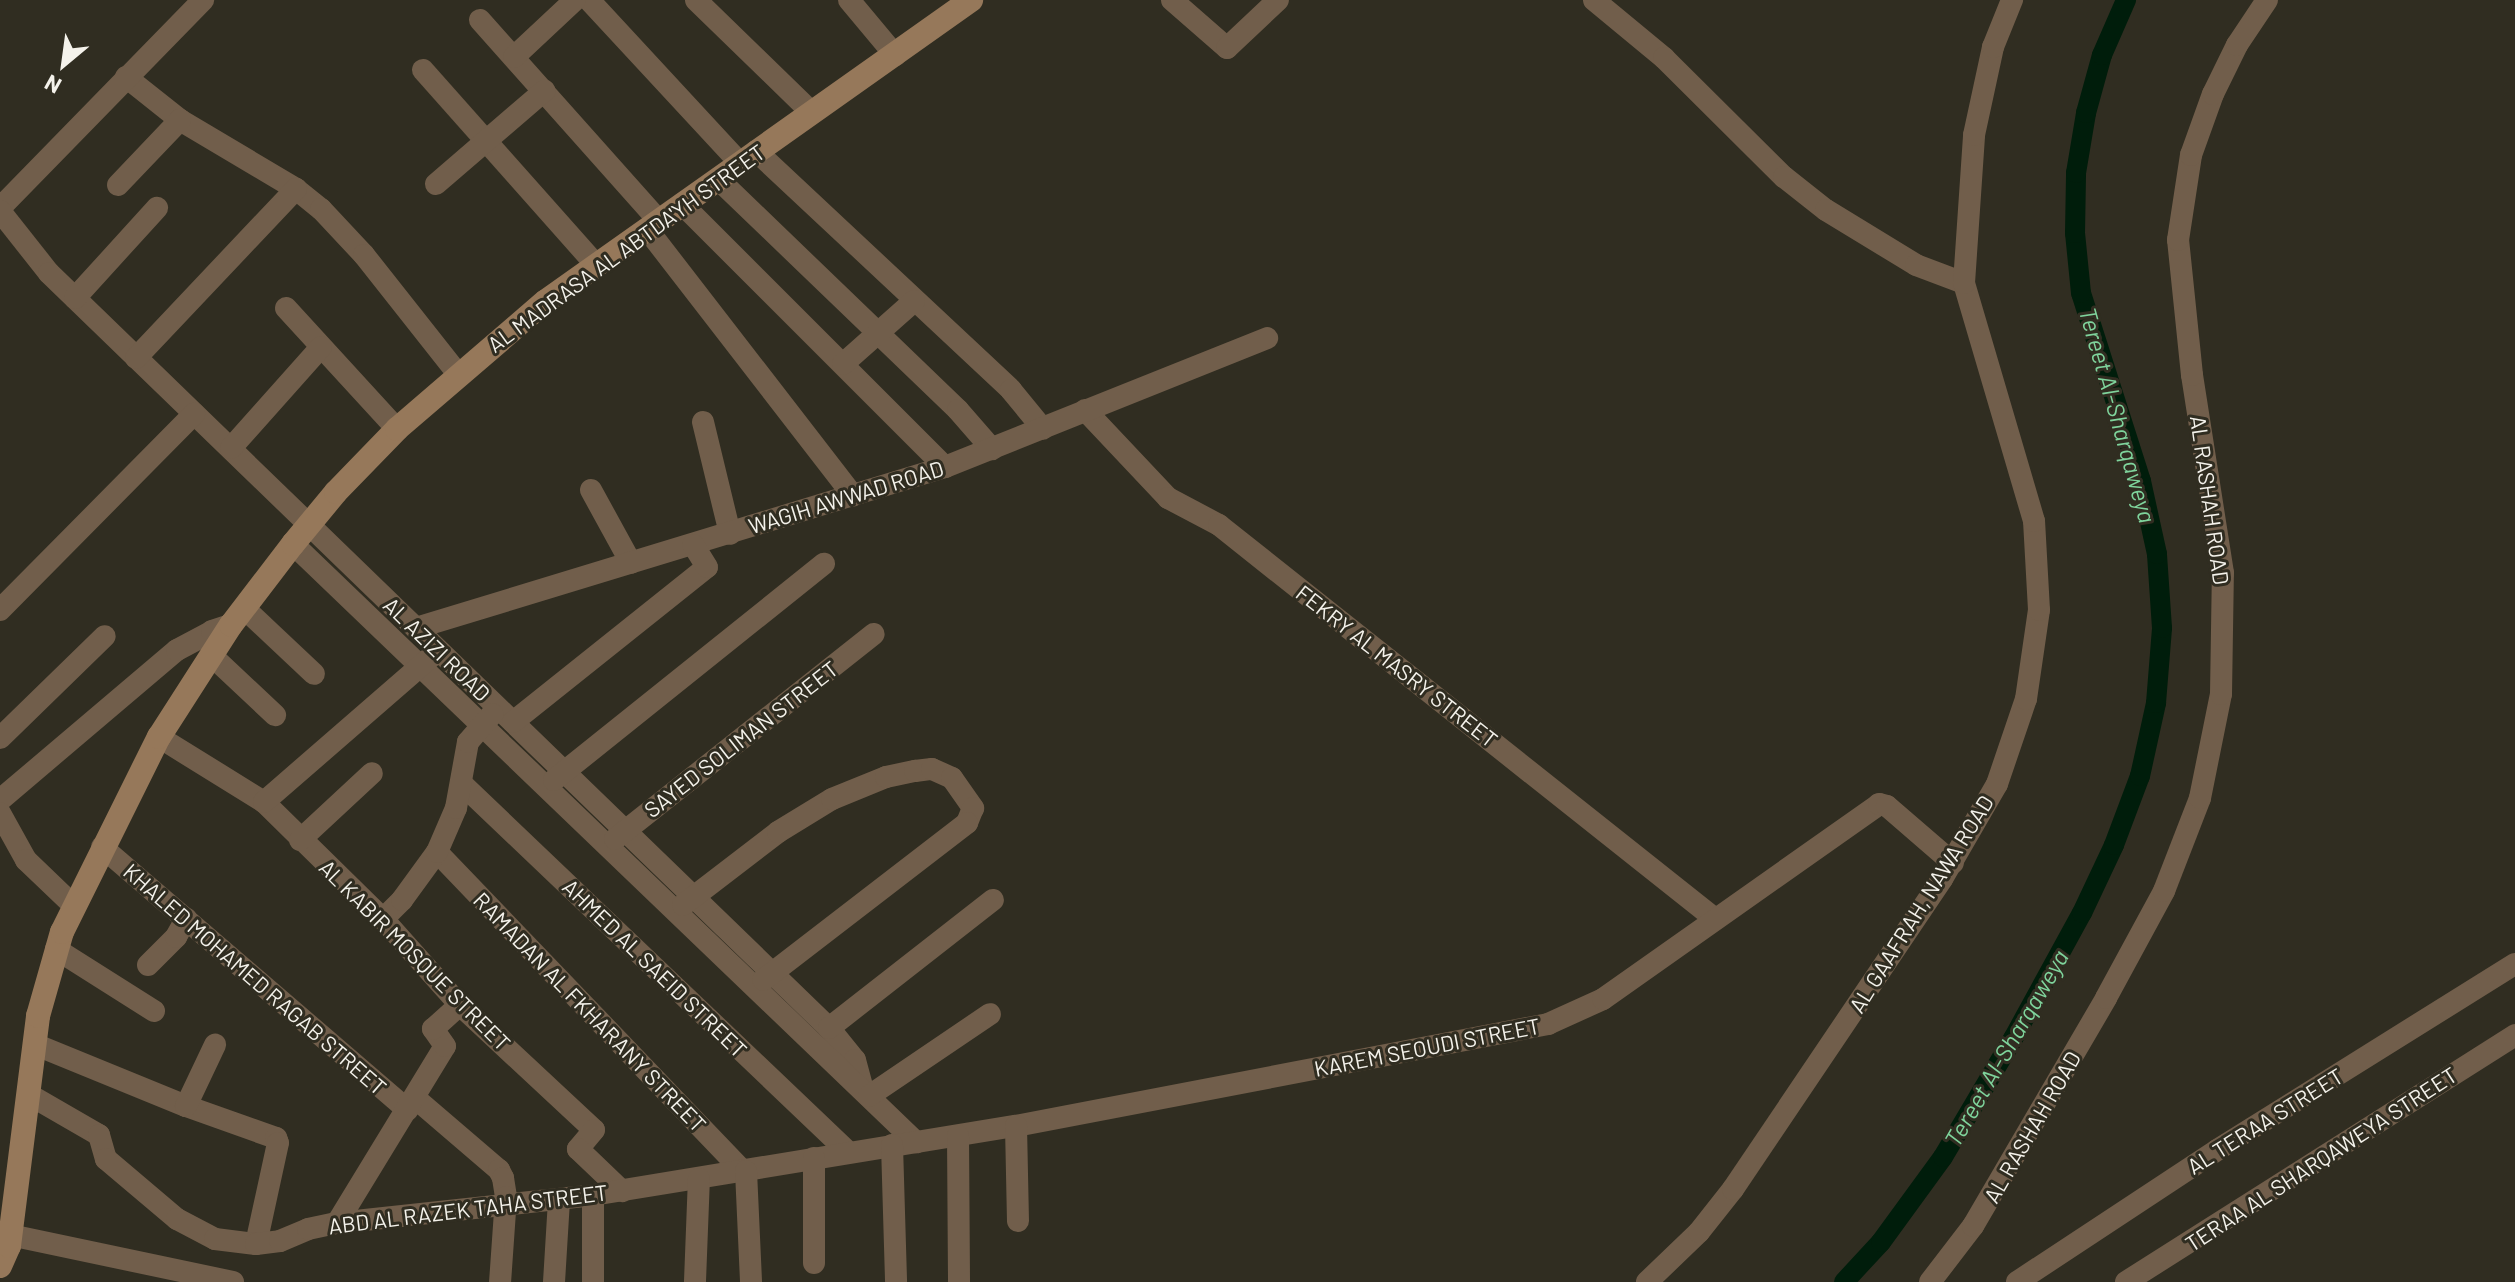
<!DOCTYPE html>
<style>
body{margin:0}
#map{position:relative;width:2515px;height:1282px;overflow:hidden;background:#302d21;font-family:Barlow,sans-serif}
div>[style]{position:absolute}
.canal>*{height:20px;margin:-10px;padding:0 10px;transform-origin:10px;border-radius:10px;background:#001d0b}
.street>*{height:22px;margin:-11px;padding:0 11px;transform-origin:11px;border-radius:11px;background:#715e4b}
.secondary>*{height:24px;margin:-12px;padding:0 12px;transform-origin:12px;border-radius:12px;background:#96785a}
span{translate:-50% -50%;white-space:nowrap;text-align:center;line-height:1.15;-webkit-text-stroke:6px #302d21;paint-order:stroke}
.street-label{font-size:22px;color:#f4f2eb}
.water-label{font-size:24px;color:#7fd49c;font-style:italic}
.north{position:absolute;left:24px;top:24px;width:80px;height:80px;-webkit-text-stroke:6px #302d21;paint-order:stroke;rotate:209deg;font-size:22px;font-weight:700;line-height:32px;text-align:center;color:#f4f2eb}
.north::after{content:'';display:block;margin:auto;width:28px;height:36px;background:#f4f2eb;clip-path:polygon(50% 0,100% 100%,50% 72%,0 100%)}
</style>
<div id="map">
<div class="canal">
<div style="left:1844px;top:1282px;width:54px;rotate:-47.2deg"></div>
<div style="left:1881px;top:1242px;width:105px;rotate:-53.9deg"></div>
<div style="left:1943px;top:1157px;width:139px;rotate:-59.4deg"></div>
<div style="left:2014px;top:1037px;width:141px;rotate:-61.3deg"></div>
<div style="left:2082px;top:913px;width:75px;rotate:-64.8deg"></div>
<div style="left:2114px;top:845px;width:74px;rotate:-69.4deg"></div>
<div style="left:2140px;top:776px;width:75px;rotate:-77.6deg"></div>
<div style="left:2156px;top:703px;width:75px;rotate:-85.4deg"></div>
<div style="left:2162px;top:628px;width:74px;rotate:-93.9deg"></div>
<div style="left:2157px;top:554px;width:75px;rotate:-102.4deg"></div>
<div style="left:2141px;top:481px;width:197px;rotate:-107.7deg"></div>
<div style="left:2081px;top:293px;width:60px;rotate:-95.7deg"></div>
<div style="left:2075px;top:233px;width:60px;rotate:-89deg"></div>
<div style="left:2076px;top:173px;width:61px;rotate:-80.5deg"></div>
<div style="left:2086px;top:113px;width:60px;rotate:-74.6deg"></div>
<div style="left:2102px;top:55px;width:60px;rotate:-66.4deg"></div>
</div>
<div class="street">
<div style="left:589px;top:0;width:222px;rotate:47.2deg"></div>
<div style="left:696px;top:0;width:161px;rotate:44.2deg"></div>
<div style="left:849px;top:0;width:72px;rotate:50.1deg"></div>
<div style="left:1172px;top:0;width:73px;rotate:41.1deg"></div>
<div style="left:1227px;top:48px;width:70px;rotate:-43.3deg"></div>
<div style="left:1594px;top:0;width:91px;rotate:39.6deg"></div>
<div style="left:1664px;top:58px;width:169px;rotate:44.8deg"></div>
<div style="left:1784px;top:177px;width:53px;rotate:38.2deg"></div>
<div style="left:1826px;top:210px;width:105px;rotate:31.4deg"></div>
<div style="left:1916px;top:265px;width:51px;rotate:20.6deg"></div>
<div style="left:480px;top:20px;width:269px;rotate:48.3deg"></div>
<div style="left:514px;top:57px;width:83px;rotate:-43.1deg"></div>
<div style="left:423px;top:70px;width:262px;rotate:48.4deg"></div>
<div style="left:126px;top:77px;width:69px;rotate:38.5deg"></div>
<div style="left:180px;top:120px;width:135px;rotate:30.7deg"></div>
<div style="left:296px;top:189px;width:32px;rotate:39deg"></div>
<div style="left:321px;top:209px;width:63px;rotate:46.9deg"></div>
<div style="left:364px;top:255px;width:152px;rotate:51.7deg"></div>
<div style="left:756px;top:151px;width:349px;rotate:43.1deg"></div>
<div style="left:1011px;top:390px;width:50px;rotate:50.6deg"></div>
<div style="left:718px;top:179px;width:333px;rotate:43.9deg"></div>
<div style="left:958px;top:410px;width:52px;rotate:48.9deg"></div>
<div style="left:436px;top:184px;width:143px;rotate:-40.7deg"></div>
<div style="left:118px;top:185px;width:90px;rotate:-46.4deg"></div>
<div style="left:682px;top:204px;width:372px;rotate:45deg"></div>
<div style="left:0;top:208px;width:291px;rotate:-45.7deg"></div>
<div style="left:0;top:211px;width:79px;rotate:51.7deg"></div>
<div style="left:49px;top:273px;width:1086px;rotate:44.07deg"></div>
<div style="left:829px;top:1028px;width:41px;rotate:50.9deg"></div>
<div style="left:855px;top:1060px;width:31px;rotate:75deg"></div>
<div style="left:647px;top:229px;width:337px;rotate:52.3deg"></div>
<div style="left:75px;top:298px;width:122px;rotate:-47.7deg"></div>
<div style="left:286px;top:308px;width:164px;rotate:47.5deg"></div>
<div style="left:136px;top:358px;width:233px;rotate:-46.6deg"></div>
<div style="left:843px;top:364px;width:95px;rotate:-41.6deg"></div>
<div style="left:1085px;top:410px;width:121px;rotate:46.7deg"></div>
<div style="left:1168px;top:498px;width:58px;rotate:27.9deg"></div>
<div style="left:1219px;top:525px;width:633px;rotate:38.46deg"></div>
<div style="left:703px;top:422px;width:115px;rotate:76.4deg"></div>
<div style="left:231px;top:448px;width:135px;rotate:-48.3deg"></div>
<div style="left:591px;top:490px;width:83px;rotate:61.3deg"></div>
<div style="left:293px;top:544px;width:864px;rotate:43.83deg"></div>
<div style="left:244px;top:608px;width:96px;rotate:43.3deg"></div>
<div style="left:0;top:610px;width:276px;rotate:-45.3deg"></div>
<div style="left:416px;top:628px;width:553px;rotate:-16.93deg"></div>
<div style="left:945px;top:467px;width:347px;rotate:-21.8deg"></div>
<div style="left:211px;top:655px;width:88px;rotate:43.2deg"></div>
<div style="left:513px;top:722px;width:248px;rotate:-38.6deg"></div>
<div style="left:707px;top:567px;width:26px;rotate:-122deg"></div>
<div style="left:159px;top:737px;width:123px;rotate:31.8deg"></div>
<div style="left:264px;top:802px;width:167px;rotate:44.5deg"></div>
<div style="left:383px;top:919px;width:115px;rotate:48.2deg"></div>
<div style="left:460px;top:1005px;width:183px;rotate:43deg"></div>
<div style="left:594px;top:1130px;width:25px;rotate:130deg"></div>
<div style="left:578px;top:1149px;width:61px;rotate:43.7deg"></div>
<div style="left:0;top:738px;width:146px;rotate:-44.2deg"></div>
<div style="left:554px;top:780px;width:346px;rotate:-38.7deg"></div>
<div style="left:462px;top:784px;width:533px;rotate:43.63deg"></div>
<div style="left:0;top:800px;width:232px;rotate:-40.3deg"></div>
<div style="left:177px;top:650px;width:40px;rotate:-28deg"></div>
<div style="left:212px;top:631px;width:20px;rotate:-18deg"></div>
<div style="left:264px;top:802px;width:223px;rotate:-41deg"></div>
<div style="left:0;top:813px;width:54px;rotate:61deg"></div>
<div style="left:26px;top:860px;width:66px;rotate:43.8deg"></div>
<div style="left:615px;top:839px;width:330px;rotate:-38.4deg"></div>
<div style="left:300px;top:840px;width:98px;rotate:-42.9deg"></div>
<div style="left:102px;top:847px;width:403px;rotate:40.7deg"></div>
<div style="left:437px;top:852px;width:442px;rotate:46.2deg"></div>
<div style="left:683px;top:905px;width:120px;rotate:-37.5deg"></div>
<div style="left:778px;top:832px;width:63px;rotate:-31.4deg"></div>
<div style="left:832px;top:799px;width:58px;rotate:-22.2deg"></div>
<div style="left:886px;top:777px;width:30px;rotate:-12deg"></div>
<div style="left:915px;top:771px;width:17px;rotate:-7deg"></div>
<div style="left:932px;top:769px;width:22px;rotate:24deg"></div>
<div style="left:952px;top:778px;width:37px;rotate:55deg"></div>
<div style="left:973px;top:808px;width:16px;rotate:112deg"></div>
<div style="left:967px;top:823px;width:257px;rotate:142.4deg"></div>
<div style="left:383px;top:919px;width:27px;rotate:-45deg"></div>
<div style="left:402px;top:900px;width:59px;rotate:-53.9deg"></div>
<div style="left:437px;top:852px;width:48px;rotate:-66.6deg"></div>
<div style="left:456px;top:808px;width:67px;rotate:-79.7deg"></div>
<div style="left:468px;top:742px;width:37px;rotate:-49deg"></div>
<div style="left:56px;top:949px;width:116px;rotate:32.3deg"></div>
<div style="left:148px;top:965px;width:40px;rotate:-45deg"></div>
<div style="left:176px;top:937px;width:21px;rotate:-61deg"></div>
<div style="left:829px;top:1028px;width:208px;rotate:-38deg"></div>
<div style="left:34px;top:1044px;width:164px;rotate:22.2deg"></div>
<div style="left:186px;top:1106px;width:96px;rotate:19.6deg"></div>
<div style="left:276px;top:1138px;width:5px;rotate:68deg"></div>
<div style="left:278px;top:1143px;width:103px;rotate:102.3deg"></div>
<div style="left:28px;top:1094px;width:82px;rotate:30deg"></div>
<div style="left:99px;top:1135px;width:25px;rotate:74deg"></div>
<div style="left:106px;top:1159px;width:93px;rotate:40.2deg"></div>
<div style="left:177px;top:1219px;width:43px;rotate:27.8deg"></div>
<div style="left:215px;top:1239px;width:41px;rotate:7deg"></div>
<div style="left:256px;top:1244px;width:24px;rotate:-7deg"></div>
<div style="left:280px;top:1241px;width:30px;rotate:-23deg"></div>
<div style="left:308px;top:1229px;width:30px;rotate:-12deg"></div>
<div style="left:337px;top:1223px;width:258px;rotate:-6.2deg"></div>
<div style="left:593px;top:1195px;width:429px;rotate:-9.3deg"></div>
<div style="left:1016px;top:1126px;width:542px;rotate:-10.85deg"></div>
<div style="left:1548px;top:1024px;width:60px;rotate:-24.4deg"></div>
<div style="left:1603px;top:999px;width:338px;rotate:-35.2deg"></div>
<div style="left:1879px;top:804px;width:8px;rotate:14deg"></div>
<div style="left:1887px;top:806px;width:87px;rotate:40.8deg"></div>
<div style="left:869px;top:1096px;width:146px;rotate:-34.1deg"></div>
<div style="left:415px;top:1098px;width:111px;rotate:40.6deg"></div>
<div style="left:499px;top:1170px;width:9px;rotate:63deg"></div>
<div style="left:503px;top:1178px;width:19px;rotate:81deg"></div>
<div style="left:506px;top:1197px;width:85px;rotate:94deg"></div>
<div style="left:186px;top:1106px;width:68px;rotate:-64.6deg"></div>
<div style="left:1016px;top:1126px;width:95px;rotate:88.8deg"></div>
<div style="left:958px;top:1136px;width:146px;rotate:89.6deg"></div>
<div style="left:892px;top:1145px;width:137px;rotate:88.3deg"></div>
<div style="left:746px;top:1171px;width:111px;rotate:87.4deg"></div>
<div style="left:593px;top:1195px;width:87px;rotate:90deg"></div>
<div style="left:337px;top:1223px;width:207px;rotate:-58.6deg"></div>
<div style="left:445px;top:1046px;width:21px;rotate:-125deg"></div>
<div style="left:433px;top:1029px;width:36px;rotate:-42deg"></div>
<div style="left:10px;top:1235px;width:228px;rotate:11.9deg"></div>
<div style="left:814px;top:1263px;width:105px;rotate:-90deg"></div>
<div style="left:695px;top:1281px;width:102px;rotate:-87.8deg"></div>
<div style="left:554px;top:1282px;width:82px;rotate:-86.5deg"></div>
<div style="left:1647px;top:1282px;width:72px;rotate:-43.9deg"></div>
<div style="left:1699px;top:1232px;width:55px;rotate:-51.7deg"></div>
<div style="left:1733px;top:1189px;width:374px;rotate:-56deg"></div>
<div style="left:1942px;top:879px;width:110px;rotate:-59.9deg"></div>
<div style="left:1997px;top:784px;width:90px;rotate:-71.2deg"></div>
<div style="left:2026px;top:699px;width:90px;rotate:-81.7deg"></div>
<div style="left:2039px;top:610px;width:89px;rotate:-93.2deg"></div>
<div style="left:2034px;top:521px;width:248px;rotate:-106.4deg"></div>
<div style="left:1964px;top:283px;width:148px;rotate:-86.1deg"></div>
<div style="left:1974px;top:135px;width:90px;rotate:-77.8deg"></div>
<div style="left:1993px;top:47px;width:51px;rotate:-68deg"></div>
<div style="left:1930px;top:1282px;width:71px;rotate:-52.5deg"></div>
<div style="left:1973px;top:1226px;width:264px;rotate:-59.7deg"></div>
<div style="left:2106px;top:998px;width:122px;rotate:-61.5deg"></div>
<div style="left:2164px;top:891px;width:100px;rotate:-68.8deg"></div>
<div style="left:2200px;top:798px;width:106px;rotate:-78.6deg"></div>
<div style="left:2221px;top:694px;width:121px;rotate:-89.1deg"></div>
<div style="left:2223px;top:573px;width:200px;rotate:-98.9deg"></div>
<div style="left:2192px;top:375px;width:136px;rotate:-95.9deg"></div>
<div style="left:2178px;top:240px;width:86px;rotate:-81.3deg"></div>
<div style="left:2191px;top:155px;width:65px;rotate:-70.2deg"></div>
<div style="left:2213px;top:94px;width:55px;rotate:-63.9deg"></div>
<div style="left:2237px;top:45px;width:54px;rotate:-56.3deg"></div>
<div style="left:2017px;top:1282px;width:240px;rotate:-33.4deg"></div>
<div style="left:2217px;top:1150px;width:351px;rotate:-32deg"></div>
<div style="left:2126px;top:1282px;width:461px;rotate:-32.4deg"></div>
</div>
<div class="secondary">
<div style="left:0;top:1266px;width:22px;rotate:-66deg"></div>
<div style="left:9px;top:1246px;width:232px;rotate:-82.8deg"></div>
<div style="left:38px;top:1016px;width:87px;rotate:-74.1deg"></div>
<div style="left:62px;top:932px;width:218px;rotate:-63.6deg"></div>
<div style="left:159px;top:737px;width:133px;rotate:-57.3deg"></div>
<div style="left:231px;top:625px;width:102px;rotate:-52.6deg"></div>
<div style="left:293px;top:544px;width:67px;rotate:-50.4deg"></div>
<div style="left:336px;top:492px;width:88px;rotate:-45.9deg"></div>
<div style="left:397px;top:429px;width:196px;rotate:-40.7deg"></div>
<div style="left:546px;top:301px;width:521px;rotate:-35.31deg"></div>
</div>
<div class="street-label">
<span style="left:626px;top:248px;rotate:-36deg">AL MADRASA AL ABTDA'YH STREET</span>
<span style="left:846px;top:497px;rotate:-17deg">WAGIH AWWAD ROAD</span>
<span style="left:2210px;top:500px;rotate:82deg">AL RASHAH ROAD</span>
<span style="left:437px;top:649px;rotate:44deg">AL AZIZI ROAD</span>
<span style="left:1397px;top:666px;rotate:38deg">FEKRY AL MASRY STREET</span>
<span style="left:741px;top:739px;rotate:-38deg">SAYED SOLIMAN STREET</span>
<span style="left:1921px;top:904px;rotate:-58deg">AL GAAFRAH, NAWA ROAD</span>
<span style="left:415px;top:955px;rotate:45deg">AL KABIR MOSQUE STREET</span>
<span style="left:655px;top:968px;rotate:44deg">AHMED AL SAEID STREET</span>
<span style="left:255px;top:979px;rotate:41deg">KHALED MOHAMED RAGAB STREET</span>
<span style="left:590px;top:1012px;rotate:46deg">RAMADAN AL FKHARANY STREET</span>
<span style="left:1427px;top:1047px;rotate:-11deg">KAREM SEOUDI STREET</span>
<span style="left:2265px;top:1121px;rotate:-32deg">AL TERAA STREET</span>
<span style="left:2032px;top:1127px;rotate:-60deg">AL RASHAH ROAD</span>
<span style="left:2321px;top:1159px;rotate:-33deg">TERAA AL SHARQAWEYA STREET</span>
<span style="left:468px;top:1209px;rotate:-7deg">ABD AL RAZEK TAHA STREET</span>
</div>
<div class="water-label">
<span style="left:2118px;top:415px;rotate:74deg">Tereet Al-Sharqaweya</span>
<span style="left:2006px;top:1048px;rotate:-60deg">Tereet Al-Sharqaweya</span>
</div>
<div class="north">N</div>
</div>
